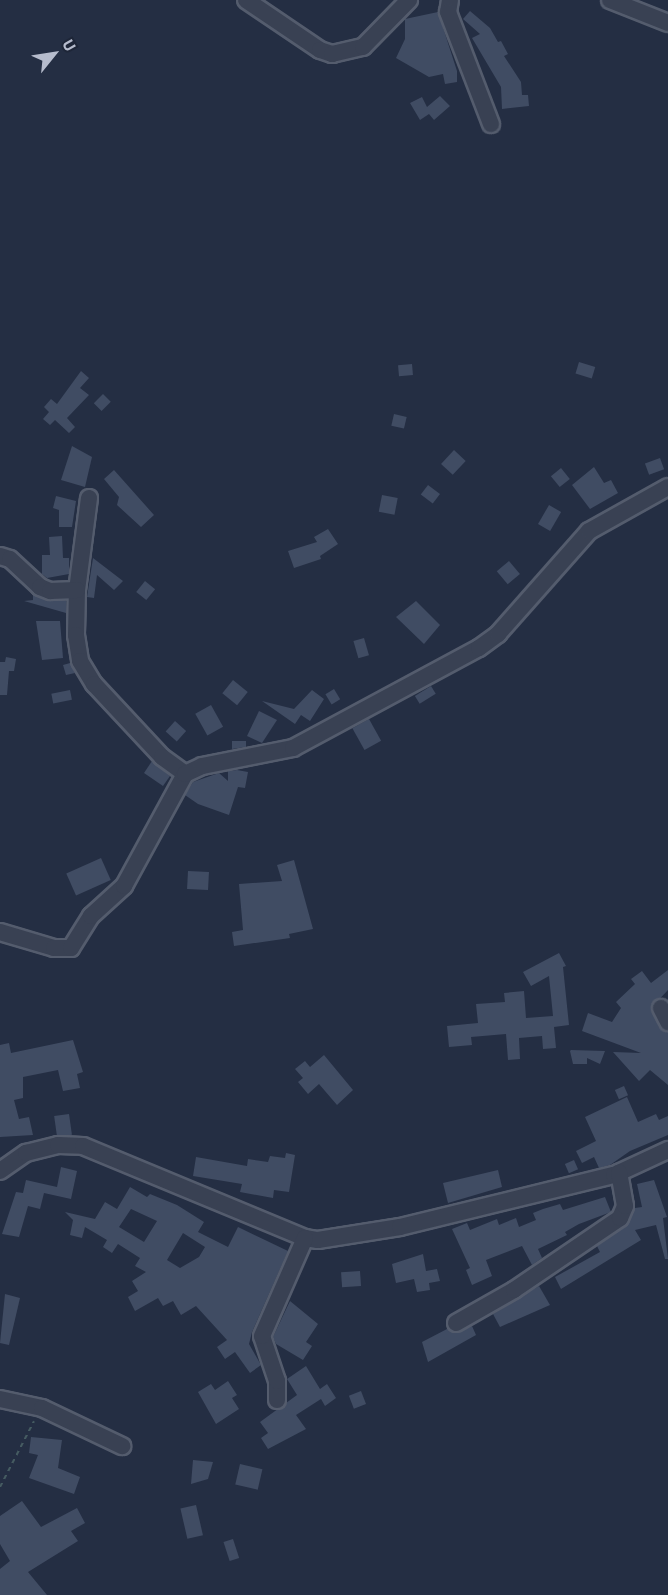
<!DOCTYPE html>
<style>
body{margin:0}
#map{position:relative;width:668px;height:1595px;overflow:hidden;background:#242e43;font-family:"Titillium Web",sans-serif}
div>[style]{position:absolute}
.building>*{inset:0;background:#404c63;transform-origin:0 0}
.path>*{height:2px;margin-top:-1px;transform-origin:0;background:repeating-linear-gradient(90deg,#455b61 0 4.5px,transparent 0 9px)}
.roads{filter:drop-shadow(2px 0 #545c6d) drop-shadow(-2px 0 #545c6d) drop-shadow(0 2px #545c6d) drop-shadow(0 -2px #545c6d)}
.minor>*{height:16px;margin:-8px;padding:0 8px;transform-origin:8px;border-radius:8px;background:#394153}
span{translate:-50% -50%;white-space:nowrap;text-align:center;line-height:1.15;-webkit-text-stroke:5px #1e2638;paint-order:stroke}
.north{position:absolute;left:24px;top:24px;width:60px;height:60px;-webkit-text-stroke:4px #1e2638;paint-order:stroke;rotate:60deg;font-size:16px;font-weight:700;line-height:24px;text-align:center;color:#b6bccd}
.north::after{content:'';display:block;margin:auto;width:21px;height:27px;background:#b6bccd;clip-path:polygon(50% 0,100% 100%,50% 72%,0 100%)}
</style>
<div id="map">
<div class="building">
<div style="clip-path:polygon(470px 11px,490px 28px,498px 42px,501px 41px,508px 54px,504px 56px,521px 82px,522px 95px,528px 95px,529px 106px,502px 109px,501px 87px,472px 38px,480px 34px,463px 19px)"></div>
<div style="clip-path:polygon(438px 12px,457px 71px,457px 82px,445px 84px,443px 74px,429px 77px,396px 58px,405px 39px,405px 19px)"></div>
<div style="clip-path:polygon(440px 96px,450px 106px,434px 120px,429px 114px,420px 120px,410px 103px,422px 97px,427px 107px)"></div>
<div style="left:579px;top:362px;width:17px;height:12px;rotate:17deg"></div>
<div style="left:412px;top:364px;width:11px;height:14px;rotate:85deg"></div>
<div style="clip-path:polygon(81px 371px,89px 378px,80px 388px,89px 395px,67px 418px,75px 427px,69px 433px,55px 420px,50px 425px,43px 419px,49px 412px,44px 407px,51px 399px,57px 404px)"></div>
<div style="left:103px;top:394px;width:11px;height:13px;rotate:45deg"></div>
<div style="left:394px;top:414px;width:13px;height:12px;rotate:13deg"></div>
<div style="clip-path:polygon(72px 446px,92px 457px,85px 487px,61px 480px)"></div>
<div style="left:454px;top:450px;width:16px;height:19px;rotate:43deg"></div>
<div style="left:660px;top:458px;width:12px;height:16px;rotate:70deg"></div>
<div style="clip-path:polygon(594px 467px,604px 483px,611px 480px,618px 493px,590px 509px,572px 485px)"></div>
<div style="left:561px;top:468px;width:14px;height:13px;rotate:51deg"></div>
<div style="clip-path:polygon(114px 470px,154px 515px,141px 527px,117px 505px,119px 497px,104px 479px)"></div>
<div style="left:428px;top:485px;width:15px;height:12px;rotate:37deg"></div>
<div style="left:382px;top:495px;width:16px;height:17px;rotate:11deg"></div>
<div style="clip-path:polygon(56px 496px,76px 501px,72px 527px,59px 527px,59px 510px,53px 508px)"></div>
<div style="left:549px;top:505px;width:14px;height:22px;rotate:30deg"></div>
<div style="clip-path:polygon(328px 529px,338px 544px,320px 556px,321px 559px,294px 568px,288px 551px,317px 542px,314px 537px)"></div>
<div style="clip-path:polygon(62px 536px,63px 558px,69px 558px,69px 574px,47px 578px,42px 574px,42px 555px,50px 555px,49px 537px)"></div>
<div style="clip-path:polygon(93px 558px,123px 581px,114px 590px,97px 575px,94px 598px,87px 597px)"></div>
<div style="left:509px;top:561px;width:17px;height:16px;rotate:50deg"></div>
<div style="left:145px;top:581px;width:13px;height:14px;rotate:39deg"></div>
<div style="clip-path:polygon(33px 594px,47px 601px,66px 601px,66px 613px,24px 601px,33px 600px)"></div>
<div style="clip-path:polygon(416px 601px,440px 625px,424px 644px,396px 617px)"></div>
<div style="clip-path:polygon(36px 621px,60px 621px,63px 658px,42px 660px)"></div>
<div style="left:364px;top:638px;width:18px;height:11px;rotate:74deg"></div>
<div style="clip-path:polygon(6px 657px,16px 659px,14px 671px,9px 671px,7px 695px,0 695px,0 662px,5px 662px)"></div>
<div style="clip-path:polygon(70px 663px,75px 673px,66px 675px,63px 665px)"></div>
<div style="left:233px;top:680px;width:19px;height:17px;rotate:39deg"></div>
<div style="left:431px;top:686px;width:9px;height:19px;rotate:58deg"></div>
<div style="left:334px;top:689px;width:12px;height:10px;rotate:59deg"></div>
<div style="left:70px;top:690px;width:10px;height:19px;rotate:79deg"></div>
<div style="clip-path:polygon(312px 690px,324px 699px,310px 721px,301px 715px,295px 724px,262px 701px,294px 709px)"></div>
<div style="left:211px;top:705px;width:25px;height:18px;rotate:61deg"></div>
<div style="clip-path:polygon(259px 711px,277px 720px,262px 743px,247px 736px)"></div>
<div style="left:369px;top:719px;width:25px;height:19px;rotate:61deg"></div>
<div style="left:175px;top:721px;width:15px;height:14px;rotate:42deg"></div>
<div style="clip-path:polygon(232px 741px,246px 741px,246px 747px,232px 749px)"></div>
<div style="clip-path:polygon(152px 761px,170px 776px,163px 786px,144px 773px)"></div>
<div style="clip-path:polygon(237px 770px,248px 772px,245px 788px,238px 787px,229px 815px,198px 804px,185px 795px,193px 782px,219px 773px,228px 781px,228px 771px)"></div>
<div style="left:101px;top:858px;width:24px;height:38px;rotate:66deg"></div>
<div style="clip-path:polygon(294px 860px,313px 929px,289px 934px,290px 938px,234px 946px,232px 932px,243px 930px,239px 884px,282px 881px,277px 865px)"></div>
<div style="left:188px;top:871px;width:21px;height:18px;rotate:3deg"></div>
<div style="clip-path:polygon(559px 953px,566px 966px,563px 967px,569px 1025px,554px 1027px,556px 1048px,543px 1049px,542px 1036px,519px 1038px,520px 1059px,508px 1060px,506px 1034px,471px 1037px,472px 1045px,449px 1047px,447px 1026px,478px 1023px,476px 1004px,505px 1002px,504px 993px,524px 991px,526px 1018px,553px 1016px,549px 976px,531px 986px,523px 972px)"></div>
<div style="clip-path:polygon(668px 970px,668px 990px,651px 1008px,659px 1027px,668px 1032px,668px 1085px,650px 1070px,639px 1081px,613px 1052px,641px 1053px,582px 1031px,588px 1013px,612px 1022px,621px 1008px,616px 1002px,635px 984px,631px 979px,642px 971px,651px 983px)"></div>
<div style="clip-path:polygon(73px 1040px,83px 1072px,77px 1074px,80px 1088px,63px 1091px,58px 1070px,23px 1077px,23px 1098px,14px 1100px,19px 1119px,29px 1117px,33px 1135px,0 1137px,0 1045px,9px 1043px,11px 1053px)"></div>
<div style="clip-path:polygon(570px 1051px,571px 1050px,605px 1051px,600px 1064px,587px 1058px,587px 1064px,573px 1064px)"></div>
<div style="clip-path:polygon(324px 1055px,353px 1090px,337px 1105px,319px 1084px,308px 1094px,298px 1082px,303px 1078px,295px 1069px,305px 1061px,310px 1067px)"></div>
<div style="left:624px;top:1086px;width:10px;height:10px;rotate:66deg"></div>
<div style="clip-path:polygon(627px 1097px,638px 1122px,656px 1114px,659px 1120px,668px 1116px,668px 1135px,630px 1151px,610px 1165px,599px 1168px,594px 1157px,582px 1163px,576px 1151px,596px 1141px,585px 1117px)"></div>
<div style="left:69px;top:1114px;width:21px;height:15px;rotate:82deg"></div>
<div style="clip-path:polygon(286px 1153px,295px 1155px,289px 1192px,274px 1190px,273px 1198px,240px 1192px,242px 1184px,193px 1176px,196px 1157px,247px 1166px,248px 1159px,268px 1162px,270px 1156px,285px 1158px)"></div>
<div style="left:574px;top:1160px;width:10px;height:10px;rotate:66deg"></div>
<div style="clip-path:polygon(61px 1167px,77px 1171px,71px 1199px,44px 1193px,40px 1209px,28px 1206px,19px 1237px,2px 1234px,16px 1192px,23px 1193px,26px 1180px,57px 1187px)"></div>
<div style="clip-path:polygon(498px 1170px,502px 1187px,448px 1203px,443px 1183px)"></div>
<div style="clip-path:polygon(654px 1180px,667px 1217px,663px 1218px,668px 1259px,665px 1259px,656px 1225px,635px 1230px,641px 1240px,561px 1289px,555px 1277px,600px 1252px,597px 1246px,626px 1226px,635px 1208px,642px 1207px,637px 1184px)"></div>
<div style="clip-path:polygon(evenodd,130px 1187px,147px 1197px,150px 1194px,177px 1205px,204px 1222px,198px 1232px,228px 1247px,238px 1227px,288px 1251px,252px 1332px,249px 1344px,261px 1365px,250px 1373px,235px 1352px,225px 1359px,217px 1347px,227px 1340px,196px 1306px,181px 1315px,173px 1301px,163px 1306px,158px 1298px,135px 1311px,128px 1297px,138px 1291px,132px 1281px,146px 1272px,135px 1266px,140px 1258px,118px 1244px,112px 1253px,103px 1247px,107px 1240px,85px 1227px,82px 1238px,70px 1235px,73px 1220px,65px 1212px,95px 1219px,105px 1202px,117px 1209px,130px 1187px,131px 1209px,157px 1221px,144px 1242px,119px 1227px,131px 1209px,130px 1187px,183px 1233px,205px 1247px,199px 1257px,180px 1268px,167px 1260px,183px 1233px)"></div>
<div style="clip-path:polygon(605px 1197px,611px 1212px,579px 1224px,565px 1232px,567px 1235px,538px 1249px,542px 1258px,532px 1265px,522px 1246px,486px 1260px,492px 1276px,472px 1285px,466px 1270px,470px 1268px,452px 1229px,467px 1223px,470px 1230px,497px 1219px,499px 1225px,516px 1218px,519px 1227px,536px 1220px,533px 1213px,543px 1209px,560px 1204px,563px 1210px)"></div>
<div style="clip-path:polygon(423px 1254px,426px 1271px,437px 1269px,440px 1281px,429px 1283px,430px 1290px,417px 1292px,414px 1279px,396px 1283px,392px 1264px)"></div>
<div style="left:360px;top:1271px;width:15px;height:19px;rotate:86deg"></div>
<div style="clip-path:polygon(539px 1286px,550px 1305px,500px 1327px,493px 1314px)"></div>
<div style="clip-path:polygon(5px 1294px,20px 1298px,9px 1345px,0 1343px)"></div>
<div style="clip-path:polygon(290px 1301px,318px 1324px,306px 1342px,312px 1346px,303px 1360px,276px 1344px,273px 1337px)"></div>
<div style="clip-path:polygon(472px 1326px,476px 1335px,428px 1362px,422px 1342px,447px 1329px,457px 1333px)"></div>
<div style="clip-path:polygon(306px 1366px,320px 1389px,327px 1384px,336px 1398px,325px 1406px,321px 1399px,296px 1415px,306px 1429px,268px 1449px,261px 1438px,268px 1433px,260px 1422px,297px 1395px,287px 1379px)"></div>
<div style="clip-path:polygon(228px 1381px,237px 1395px,232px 1398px,239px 1409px,216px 1424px,198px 1392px,211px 1384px,215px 1390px)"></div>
<div style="left:361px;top:1391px;width:14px;height:13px;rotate:69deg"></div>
<div style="clip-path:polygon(31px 1437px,62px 1440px,58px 1468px,80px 1477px,74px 1494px,29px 1478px,38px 1455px,29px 1453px)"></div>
<div style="clip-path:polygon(193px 1460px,213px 1462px,208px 1479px,191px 1484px)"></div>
<div style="left:240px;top:1464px;width:23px;height:21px;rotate:13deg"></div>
<div style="clip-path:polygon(22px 1501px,41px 1527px,77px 1508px,85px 1523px,71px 1531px,78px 1541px,28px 1572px,47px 1595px,0 1595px,0 1569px,10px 1561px,0 1544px,0 1516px)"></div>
<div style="left:196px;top:1505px;width:31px;height:16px;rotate:77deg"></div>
<div style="left:233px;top:1539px;width:20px;height:10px;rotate:72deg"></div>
</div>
<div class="path">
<div style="left:0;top:1487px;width:74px;rotate:-62.7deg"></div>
</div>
<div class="roads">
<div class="minor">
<div style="left:246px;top:0;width:89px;rotate:34deg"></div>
<div style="left:320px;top:50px;width:13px;rotate:18deg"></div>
<div style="left:332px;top:54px;width:32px;rotate:-13deg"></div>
<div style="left:363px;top:47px;width:66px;rotate:-45.6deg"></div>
<div style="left:450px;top:0;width:12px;rotate:99deg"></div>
<div style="left:448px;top:12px;width:120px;rotate:69deg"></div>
<div style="left:610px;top:0;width:62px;rotate:21.6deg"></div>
<div style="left:89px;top:498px;width:93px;rotate:97.4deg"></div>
<div style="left:77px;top:590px;width:45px;rotate:91.3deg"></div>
<div style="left:76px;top:635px;width:26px;rotate:81deg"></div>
<div style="left:80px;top:661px;width:27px;rotate:59deg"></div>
<div style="left:94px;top:684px;width:100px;rotate:47deg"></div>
<div style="left:162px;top:757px;width:29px;rotate:36deg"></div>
<div style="left:0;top:556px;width:10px;rotate:17deg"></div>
<div style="left:10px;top:559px;width:41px;rotate:43deg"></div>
<div style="left:40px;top:587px;width:11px;rotate:22deg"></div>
<div style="left:50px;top:591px;width:27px;rotate:-2deg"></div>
<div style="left:0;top:932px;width:56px;rotate:16.5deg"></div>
<div style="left:54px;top:948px;width:17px"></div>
<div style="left:71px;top:948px;width:38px;rotate:-58deg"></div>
<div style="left:91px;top:916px;width:45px;rotate:-42.3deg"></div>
<div style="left:124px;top:886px;width:128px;rotate:-61.4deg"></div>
<div style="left:185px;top:774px;width:19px;rotate:-25deg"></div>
<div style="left:202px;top:766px;width:93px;rotate:-11.2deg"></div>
<div style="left:293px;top:748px;width:211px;rotate:-28.3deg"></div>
<div style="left:479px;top:648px;width:24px;rotate:-36deg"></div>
<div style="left:498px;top:634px;width:137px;rotate:-48.5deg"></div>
<div style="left:589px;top:531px;width:90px;rotate:-29.1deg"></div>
<div style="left:661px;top:1008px;width:16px;rotate:63deg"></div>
<div style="left:0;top:1171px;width:32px;rotate:-35deg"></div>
<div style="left:26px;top:1153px;width:33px;rotate:-14deg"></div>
<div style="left:58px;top:1145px;width:25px;rotate:2deg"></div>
<div style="left:83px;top:1146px;width:240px;rotate:22.5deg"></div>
<div style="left:305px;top:1238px;width:13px;rotate:9deg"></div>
<div style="left:318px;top:1240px;width:83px;rotate:-9deg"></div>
<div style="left:400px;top:1227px;width:220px;rotate:-13.7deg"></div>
<div style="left:614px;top:1175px;width:60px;rotate:-24.8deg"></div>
<div style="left:456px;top:1323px;width:67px;rotate:-29.6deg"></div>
<div style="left:514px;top:1290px;width:128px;rotate:-34.2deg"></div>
<div style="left:620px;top:1218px;width:13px;rotate:-67deg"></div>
<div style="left:625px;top:1206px;width:34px;rotate:-100deg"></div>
<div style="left:0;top:1399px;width:43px;rotate:12.1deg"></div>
<div style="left:42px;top:1408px;width:89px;rotate:25.4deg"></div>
<div style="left:277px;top:1400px;width:19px;rotate:-90deg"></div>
<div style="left:277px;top:1381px;width:47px;rotate:-108.4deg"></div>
<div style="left:262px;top:1336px;width:107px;rotate:-66.3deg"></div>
</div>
</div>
<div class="north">U</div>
</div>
